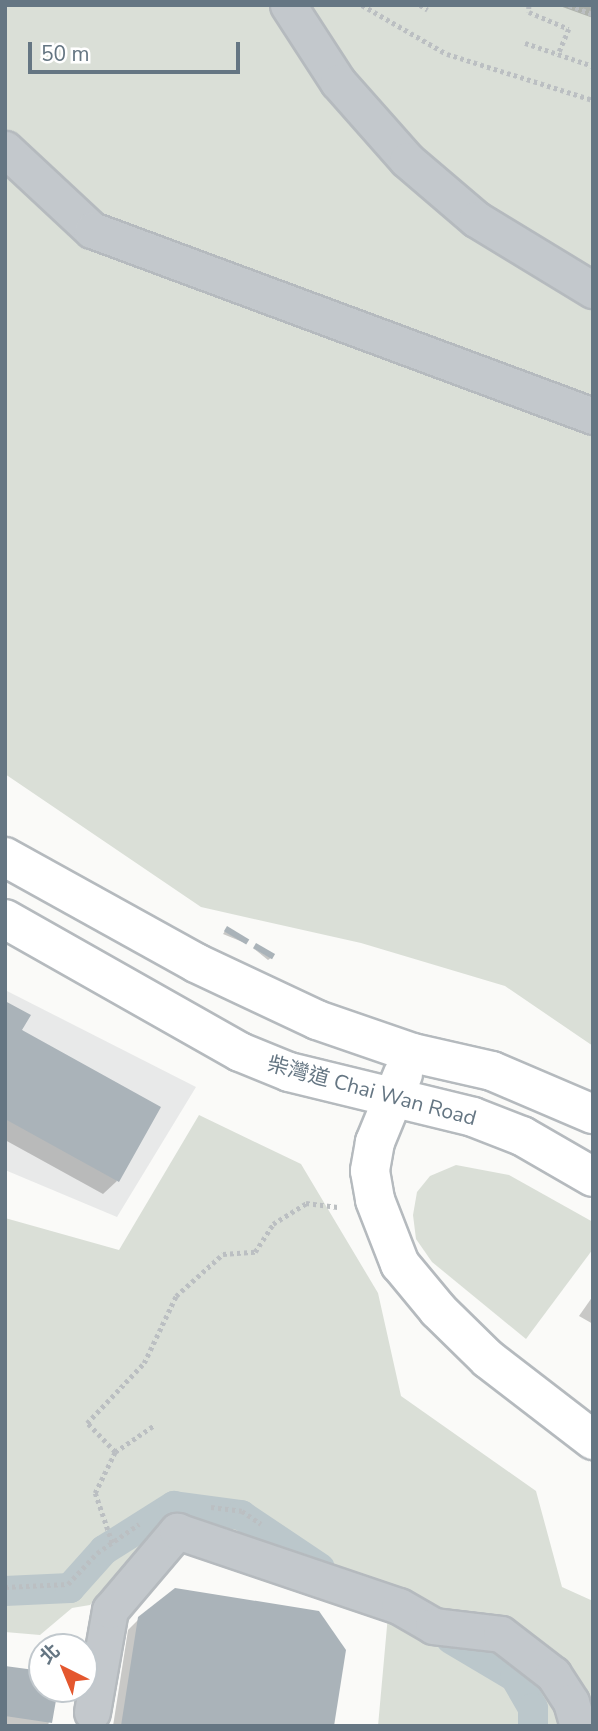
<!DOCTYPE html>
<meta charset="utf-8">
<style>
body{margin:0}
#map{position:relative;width:598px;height:1731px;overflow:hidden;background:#fafaf8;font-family:"Nunito Sans","Noto Sans TC",sans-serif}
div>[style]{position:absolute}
.built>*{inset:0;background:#e8e9e9}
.green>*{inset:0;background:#dadfd7}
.shadow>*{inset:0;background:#0003}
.canal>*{height:30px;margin:-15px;padding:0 15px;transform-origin:15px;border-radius:15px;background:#bbc7cb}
.building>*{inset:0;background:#aab3b9;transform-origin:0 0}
.path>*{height:4.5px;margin-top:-2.25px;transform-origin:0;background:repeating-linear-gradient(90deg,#bbbfc2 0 3.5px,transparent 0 7px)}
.roads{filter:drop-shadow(2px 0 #b5babe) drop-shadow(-2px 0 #b5babe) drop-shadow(0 2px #b5babe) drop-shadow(0 -2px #b5babe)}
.minor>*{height:35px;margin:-17.5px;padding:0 17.5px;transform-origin:17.5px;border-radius:17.5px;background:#c3c8cc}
.major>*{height:38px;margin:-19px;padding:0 19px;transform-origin:19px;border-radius:19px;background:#fff}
span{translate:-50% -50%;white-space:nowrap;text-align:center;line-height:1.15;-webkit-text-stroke:7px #fff;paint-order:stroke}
.street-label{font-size:21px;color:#657683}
.frame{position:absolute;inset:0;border:7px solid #657683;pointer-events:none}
.north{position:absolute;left:28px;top:1633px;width:70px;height:70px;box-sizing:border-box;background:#fff;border:2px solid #c1c8cd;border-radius:50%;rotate:317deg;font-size:19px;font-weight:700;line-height:28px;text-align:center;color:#657683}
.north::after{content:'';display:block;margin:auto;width:24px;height:32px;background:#e4572e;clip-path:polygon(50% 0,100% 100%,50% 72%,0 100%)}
.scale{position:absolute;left:28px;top:42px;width:212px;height:32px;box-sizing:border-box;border:4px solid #657683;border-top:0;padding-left:9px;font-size:21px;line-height:24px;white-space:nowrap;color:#657683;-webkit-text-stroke:5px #fff;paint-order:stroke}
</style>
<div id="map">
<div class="built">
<div style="clip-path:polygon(5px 990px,196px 1087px,117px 1217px,5px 1170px)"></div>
</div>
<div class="green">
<div style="clip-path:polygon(5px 5px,593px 5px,593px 1046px,505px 986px,361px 943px,201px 907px,5px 774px)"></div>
<div style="clip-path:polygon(199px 1115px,301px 1164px,378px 1293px,401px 1396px,536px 1491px,562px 1587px,593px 1601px,593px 1726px,378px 1726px,390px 1593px,199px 1532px,142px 1547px,90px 1605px,72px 1608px,40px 1635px,5px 1632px,5px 1218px,119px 1250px)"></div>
<div style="clip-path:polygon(456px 1165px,509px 1175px,593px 1222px,593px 1249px,526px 1339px,432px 1262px,416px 1239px,413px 1215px,417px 1192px,430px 1176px)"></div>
</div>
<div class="shadow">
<div style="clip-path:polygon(557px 5px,593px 5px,593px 18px)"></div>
<div style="clip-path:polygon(225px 931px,245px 943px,223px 934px)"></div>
<div style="clip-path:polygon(253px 948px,271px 958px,268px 960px)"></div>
<div style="clip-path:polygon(5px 1003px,117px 1181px,103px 1194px,5px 1140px)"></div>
<div style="clip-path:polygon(593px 1296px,593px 1324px,579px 1316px)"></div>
<div style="clip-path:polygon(139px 1619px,333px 1726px,113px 1726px,128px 1630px)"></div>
<div style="clip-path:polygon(5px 1667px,42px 1673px,42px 1689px,56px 1689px,48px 1726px,5px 1726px)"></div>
</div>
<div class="canal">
<div style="left:5px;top:1591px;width:65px;rotate:-2.6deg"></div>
<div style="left:70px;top:1588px;width:51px;rotate:-48.2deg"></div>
<div style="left:104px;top:1550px;width:83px;rotate:-32.2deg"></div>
<div style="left:174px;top:1506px;width:68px;rotate:7.7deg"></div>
<div style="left:241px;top:1515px;width:95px;rotate:33.9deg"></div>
<div style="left:451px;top:1639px;width:74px;rotate:30.7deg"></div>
<div style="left:515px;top:1677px;width:36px;rotate:60deg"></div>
<div style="left:533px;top:1708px;width:18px;rotate:90deg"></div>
</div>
<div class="building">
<div style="left:227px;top:926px;width:26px;height:6px;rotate:31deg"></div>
<div style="left:256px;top:943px;width:22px;height:6px;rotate:30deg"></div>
<div style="clip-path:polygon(5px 1001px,31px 1015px,22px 1030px,161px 1107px,119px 1182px,5px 1119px)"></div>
<div style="clip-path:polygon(175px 1588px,319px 1611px,346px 1650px,334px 1726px,121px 1726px,138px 1617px)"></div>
<div style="clip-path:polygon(5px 1666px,42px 1671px,42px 1689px,58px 1689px,52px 1723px,5px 1716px)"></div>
</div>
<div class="path">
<div style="left:362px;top:5px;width:98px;rotate:30deg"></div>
<div style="left:447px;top:54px;width:153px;rotate:17.5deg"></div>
<div style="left:420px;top:5px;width:9px;rotate:32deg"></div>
<div style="left:529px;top:5px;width:7px;rotate:90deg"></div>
<div style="left:529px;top:12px;width:43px;rotate:23deg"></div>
<div style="left:569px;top:29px;width:28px;rotate:113deg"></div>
<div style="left:569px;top:5px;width:26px;rotate:21deg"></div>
<div style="left:525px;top:43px;width:72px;rotate:18.7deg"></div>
<div style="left:115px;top:1452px;width:46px;rotate:-34.4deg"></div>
<div style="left:211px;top:1507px;width:31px;rotate:7deg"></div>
<div style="left:242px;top:1511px;width:23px;rotate:34deg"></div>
<div style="left:112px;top:1543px;width:53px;rotate:-108.8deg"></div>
<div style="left:95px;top:1493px;width:46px;rotate:-64deg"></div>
<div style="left:115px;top:1452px;width:40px;rotate:-134deg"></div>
<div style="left:87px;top:1423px;width:83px;rotate:-46.5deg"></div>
<div style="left:144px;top:1363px;width:74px;rotate:-64.5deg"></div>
<div style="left:176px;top:1296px;width:63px;rotate:-41.8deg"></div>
<div style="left:223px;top:1254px;width:32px;rotate:-4deg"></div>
<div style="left:255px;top:1252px;width:33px;rotate:-57deg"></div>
<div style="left:273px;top:1224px;width:39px;rotate:-32deg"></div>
<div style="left:306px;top:1203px;width:32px;rotate:7deg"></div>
<div style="left:5px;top:1587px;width:63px;rotate:-2.7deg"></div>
<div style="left:68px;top:1584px;width:42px;rotate:-46.9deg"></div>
<div style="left:97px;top:1553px;width:51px;rotate:-34.6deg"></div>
</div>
<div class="roads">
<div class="minor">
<div style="left:288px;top:5px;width:92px;rotate:57deg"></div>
<div style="left:338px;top:82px;width:104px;rotate:48.5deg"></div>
<div style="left:407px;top:160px;width:91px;rotate:40.5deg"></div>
<div style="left:476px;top:219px;width:137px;rotate:31.3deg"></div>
<div style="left:5px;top:149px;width:119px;rotate:43deg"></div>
<div style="left:92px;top:230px;width:534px;rotate:20.37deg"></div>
<div style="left:92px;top:1712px;width:104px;rotate:-80deg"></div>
<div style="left:110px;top:1610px;width:104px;rotate:-49.7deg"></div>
<div style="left:177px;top:1531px;width:234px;rotate:18.7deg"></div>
<div style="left:399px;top:1606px;width:39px;rotate:30deg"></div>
<div style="left:433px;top:1626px;width:68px;rotate:6.7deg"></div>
<div style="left:501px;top:1634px;width:66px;rotate:37.6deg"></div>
<div style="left:553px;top:1674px;width:33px;rotate:57deg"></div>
<div style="left:571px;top:1702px;width:25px;rotate:74deg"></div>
</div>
<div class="major">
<div style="left:5px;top:857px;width:218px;rotate:29deg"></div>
<div style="left:196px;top:963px;width:134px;rotate:25.2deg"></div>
<div style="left:317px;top:1020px;width:102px;rotate:19deg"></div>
<div style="left:413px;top:1053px;width:81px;rotate:12.8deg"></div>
<div style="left:492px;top:1071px;width:110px;rotate:23.1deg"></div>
<div style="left:5px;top:919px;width:270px;rotate:29.5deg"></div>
<div style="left:240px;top:1052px;width:53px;rotate:22.2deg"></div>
<div style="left:289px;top:1072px;width:189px;rotate:13.7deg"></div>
<div style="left:473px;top:1117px;width:53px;rotate:21.2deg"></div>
<div style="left:522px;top:1136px;width:82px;rotate:30deg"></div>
<div style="left:403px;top:1074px;width:74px;rotate:112.4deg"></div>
<div style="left:375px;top:1142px;width:29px;rotate:100deg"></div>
<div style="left:370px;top:1171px;width:29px;rotate:80deg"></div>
<div style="left:375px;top:1200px;width:69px;rotate:68.7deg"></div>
<div style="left:400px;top:1264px;width:60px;rotate:50.4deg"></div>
<div style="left:438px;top:1310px;width:70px;rotate:44.4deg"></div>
<div style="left:488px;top:1359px;width:133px;rotate:37.6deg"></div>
</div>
</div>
<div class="street-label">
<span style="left:372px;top:1091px;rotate:15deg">柴灣道 Chai Wan Road</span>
</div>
<div class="frame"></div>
<div class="north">北</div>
<div class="scale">50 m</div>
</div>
